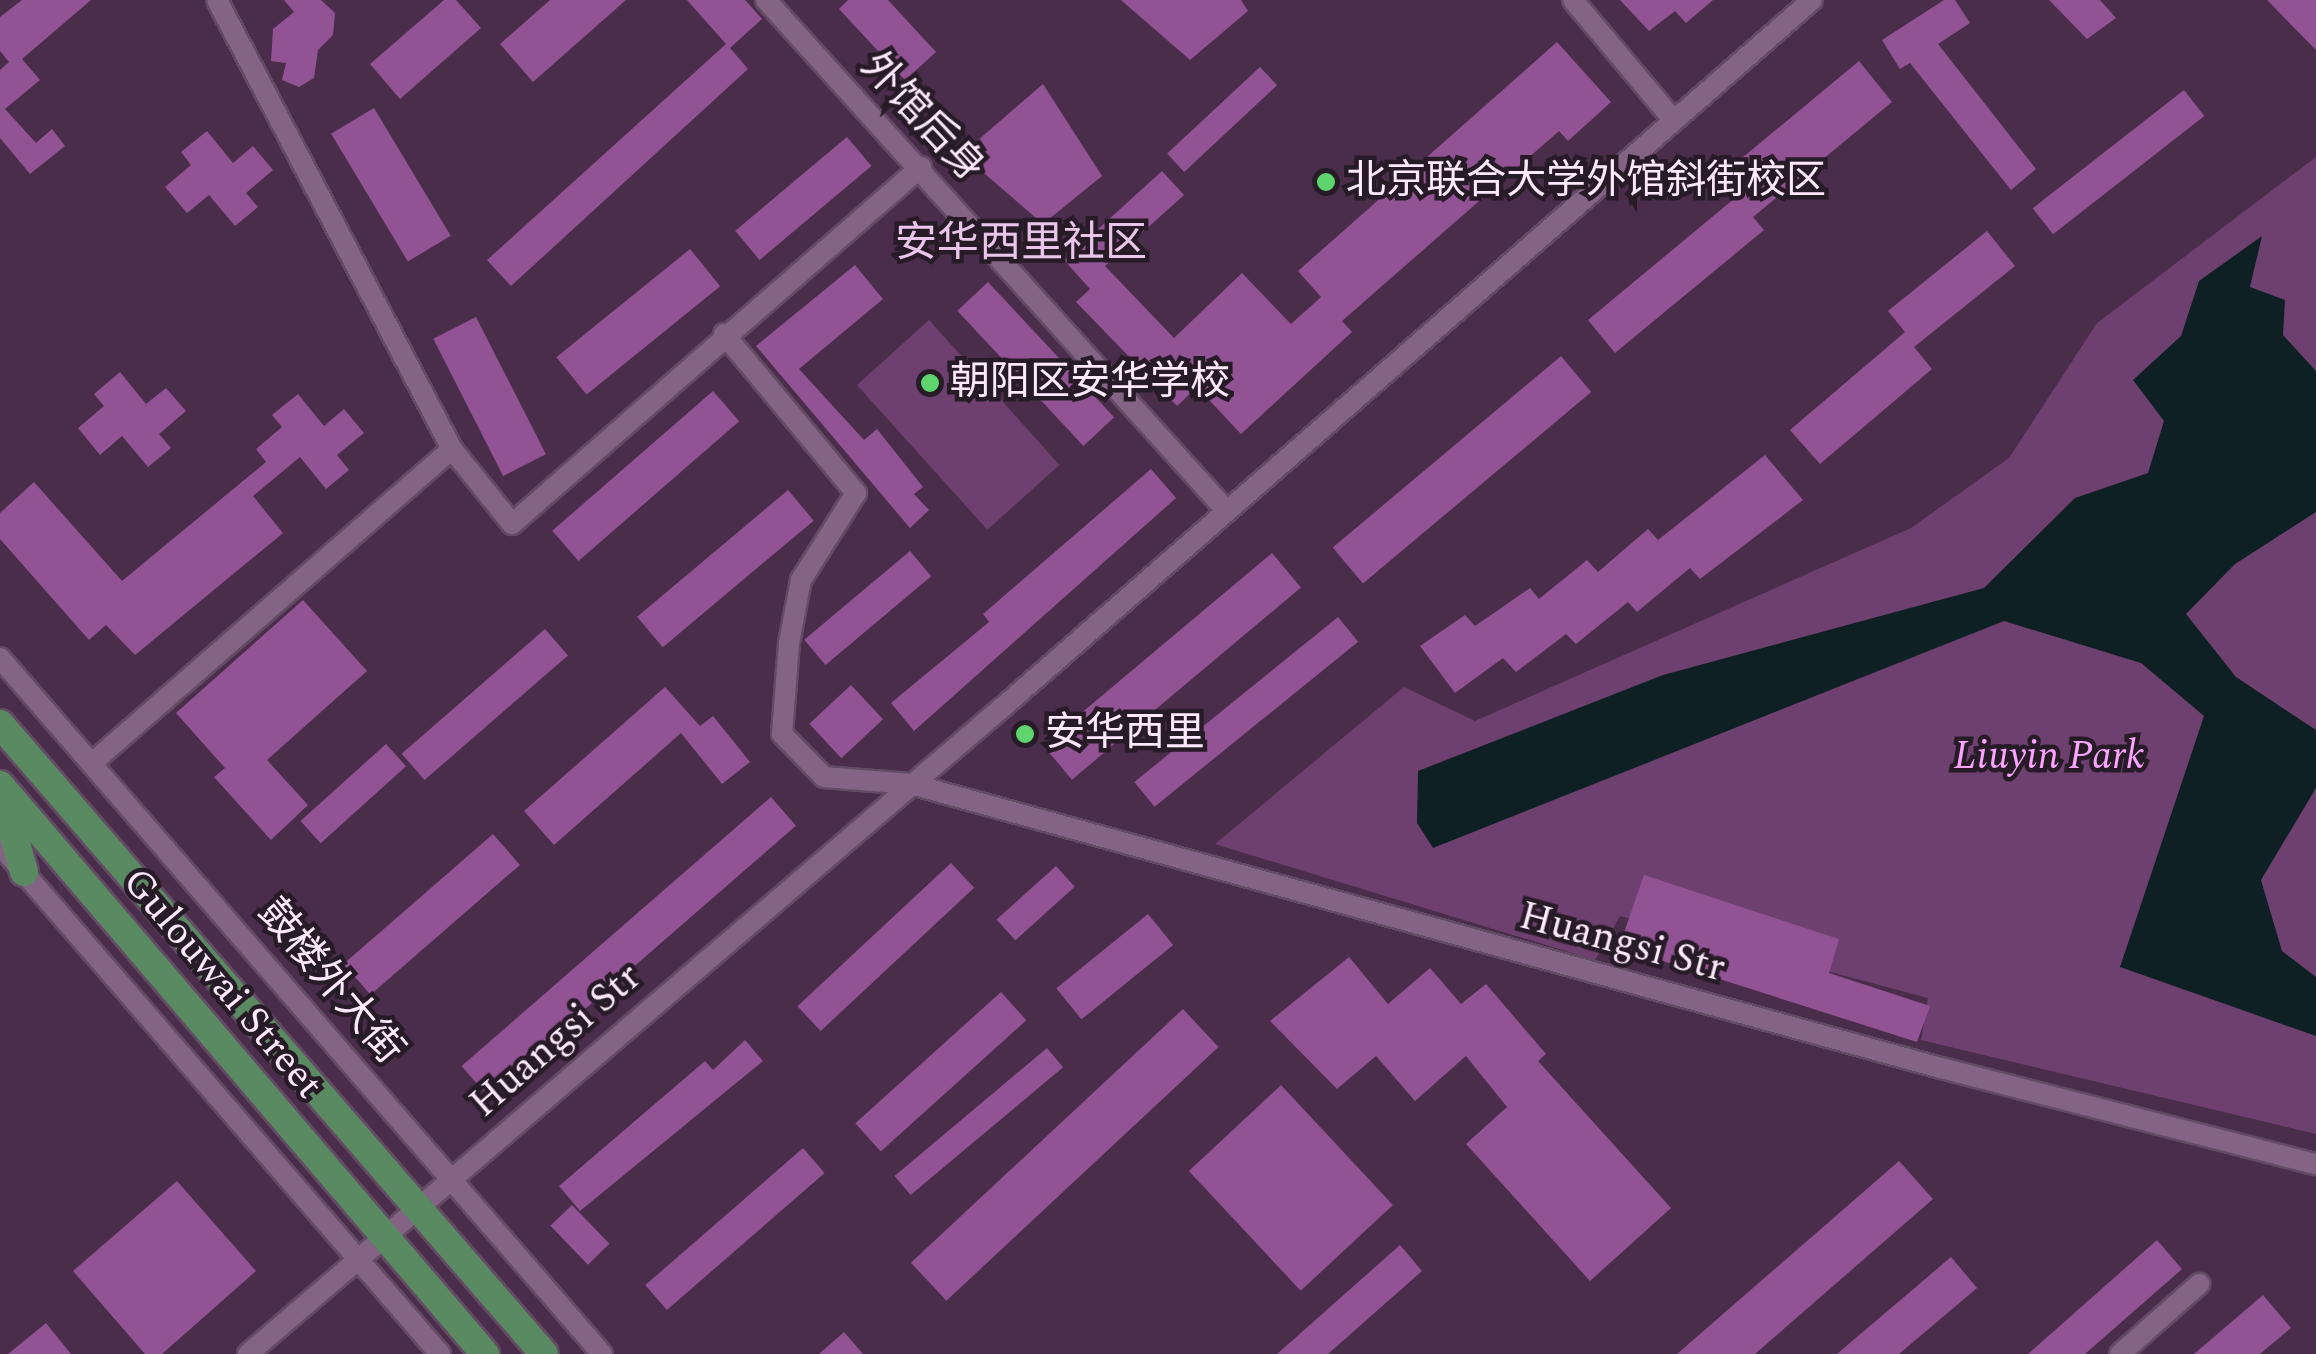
<!DOCTYPE html>
<meta charset="utf-8">
<style>
body{margin:0}
#map{position:relative;width:2316px;height:1354px;overflow:hidden;background:#4a2d4a;font-family:Spectral,"Noto Sans SC",serif}
div>[style]{position:absolute}
.green>*{inset:0;background:#6e406f;transform-origin:0 0}
.water>*{inset:0;background:#0e2023}
.building>*{inset:0;background:#925394;transform-origin:0 0}
.roads{filter:drop-shadow(2px 0 #644b65) drop-shadow(-2px 0 #644b65) drop-shadow(0 2px #644b65) drop-shadow(0 -2px #644b65)}
.minor>*{height:20px;margin:-10px;padding:0 10px;transform-origin:10px;border-radius:10px;background:#846484}
.major>*{height:28px;margin:-14px;padding:0 14px;transform-origin:14px;border-radius:14px;background:#5a8a62}
.dots>*{width:28px;height:28px;translate:-50% -50%;box-sizing:border-box;border:5px solid #281b28;border-radius:50%}
span{translate:-50% -50%;white-space:nowrap;text-align:center;line-height:1.15;-webkit-text-stroke:9px #281b28;paint-order:stroke}
.street-label{font-size:40px;color:#fce9fc}
.poi-label{font-size:40px;color:#fce9fc}
.left{translate:0 -50%;text-align:left}
.park-label{font-size:40px;color:#faa4fd;font-style:italic}
.neighbourhood-label{font-size:42px;color:#e9c5e9}
</style>
<div id="map">
<div class="green">
<div style="clip-path:polygon(2316px 157px,2316px 1134px,1921px 1040px,1928px 998px,1620px 916px,1595px 960px,1215px 844px,1404px 687px,1475px 721px,1911px 528px,2009px 458px,2097px 323px)"></div>
<div style="left:929px;top:320px;width:195px;height:97px;rotate:48deg"></div>
</div>
<div class="water">
<div style="clip-path:polygon(2262px 236px,2250px 287px,2285px 300px,2283px 335px,2316px 371px,2316px 512px,2235px 564px,2186px 614px,2236px 677px,2316px 730px,2316px 788px,2261px 880px,2282px 951px,2316px 977px,2316px 1036px,2120px 967px,2204px 716px,2141px 663px,2004px 621px,1433px 848px,1417px 823px,1418px 771px,1663px 675px,1984px 588px,2075px 498px,2148px 473px,2164px 421px,2133px 380px,2181px 336px,2199px 281px)"></div>
</div>
<div class="building">
<div style="clip-path:polygon(22px 0,91px 0,22px 59px,40px 80px,5px 109px,36px 143px,52px 129px,65px 146px,30px 174px,0 138px,0 70px,9px 62px,0 51px,0 17px)"></div>
<div style="clip-path:polygon(284px 0,321px 0,335px 13px,333px 35px,318px 50px,314px 78px,299px 87px,282px 80px,286px 63px,271px 61px,273px 29px,294px 12px)"></div>
<div style="clip-path:polygon(444px 0,456px 0,481px 28px,400px 99px,370px 64px)"></div>
<div style="clip-path:polygon(550px 0,626px 0,533px 82px,500px 44px)"></div>
<div style="clip-path:polygon(687px 0,745px 0,762px 19px,730px 48px,748px 69px,511px 286px,487px 260px,726px 44px)"></div>
<div style="clip-path:polygon(848px 0,888px 0,936px 52px,905px 80px,839px 9px)"></div>
<div style="clip-path:polygon(1121px 0,1241px 0,1248px 11px,1190px 60px)"></div>
<div style="clip-path:polygon(1620px 0,1713px 0,1686px 23px,1675px 11px,1649px 31px)"></div>
<div style="clip-path:polygon(1944px 0,1955px 0,1970px 23px,1938px 44px,2036px 169px,2011px 190px,1910px 63px,1900px 69px,1882px 40px)"></div>
<div style="clip-path:polygon(2049px 0,2100px 0,2116px 18px,2087px 39px)"></div>
<div style="clip-path:polygon(2267px 0,2316px 0,2316px 50px)"></div>
<div style="clip-path:polygon(1557px 42px,1611px 102px,1568px 141px,1559px 131px,1342px 321px,1352px 332px,1241px 434px,1197px 387px,1177px 406px,1076px 302px,1090px 289px,1064px 260px,1162px 171px,1184px 195px,1105px 266px,1174px 338px,1242px 273px,1291px 324px,1321px 297px,1298px 271px)"></div>
<div style="clip-path:polygon(1859px 61px,1892px 102px,1753px 217px,1764px 230px,1615px 353px,1588px 320px,1759px 178px,1742px 158px)"></div>
<div style="left:1260px;top:67px;width:25px;height:127px;rotate:47deg"></div>
<div style="clip-path:polygon(1043px 84px,1102px 176px,1043px 224px,962px 154px)"></div>
<div style="left:2184px;top:90px;width:33px;height:192px;rotate:52deg"></div>
<div style="left:374px;top:108px;width:149px;height:50px;rotate:59deg"></div>
<div style="clip-path:polygon(207px 131px,233px 163px,253px 146px,273px 170px,246px 193px,258px 207px,235px 226px,209px 195px,187px 213px,165px 187px,191px 165px,181px 152px)"></div>
<div style="left:847px;top:137px;width:38px;height:146px;rotate:50deg"></div>
<div style="clip-path:polygon(1987px 231px,2015px 266px,1914px 347px,1932px 369px,1820px 464px,1790px 430px,1905px 332px,1888px 311px)"></div>
<div style="left:690px;top:249px;width:48px;height:172px;rotate:51deg"></div>
<div style="clip-path:polygon(855px 265px,883px 299px,799px 369px,864px 440px,877px 429px,923px 487px,914px 494px,929px 510px,910px 528px,756px 346px)"></div>
<div style="left:988px;top:282px;width:185px;height:42px;rotate:47deg"></div>
<div style="left:476px;top:317px;width:154px;height:48px;rotate:63deg"></div>
<div style="left:1561px;top:356px;width:47px;height:298px;rotate:50deg"></div>
<div style="clip-path:polygon(120px 372px,146px 404px,166px 388px,186px 411px,159px 434px,171px 448px,148px 467px,122px 436px,100px 455px,78px 428px,104px 406px,94px 394px)"></div>
<div style="left:713px;top:391px;width:40px;height:213px;rotate:49deg"></div>
<div style="clip-path:polygon(298px 394px,324px 426px,344px 409px,364px 433px,337px 455px,349px 470px,326px 489px,300px 457px,253px 496px,283px 533px,135px 655px,106px 625px,89px 640px,0 539px,0 513px,34px 482px,122px 581px,266px 462px,256px 449px,282px 427px,272px 415px)"></div>
<div style="clip-path:polygon(1765px 455px,1803px 500px,1700px 579px,1690px 568px,1637px 612px,1628px 602px,1576px 644px,1566px 634px,1516px 672px,1503px 658px,1455px 693px,1420px 646px,1465px 615px,1475px 626px,1530px 588px,1539px 599px,1587px 560px,1598px 572px,1648px 529px,1658px 540px)"></div>
<div style="clip-path:polygon(1151px 469px,1176px 498px,914px 731px,891px 703px,989px 622px,983px 614px)"></div>
<div style="left:788px;top:490px;width:40px;height:197px;rotate:50deg"></div>
<div style="left:910px;top:551px;width:33px;height:138px;rotate:50deg"></div>
<div style="left:1272px;top:553px;width:45px;height:299px;rotate:50deg"></div>
<div style="clip-path:polygon(303px 600px,367px 671px,267px 760px,308px 805px,271px 840px,214px 777px,225px 768px,176px 713px)"></div>
<div style="left:1338px;top:617px;width:32px;height:262px;rotate:51deg"></div>
<div style="left:545px;top:629px;width:35px;height:190px;rotate:49deg"></div>
<div style="left:851px;top:685px;width:47px;height:57px;rotate:47deg"></div>
<div style="clip-path:polygon(665px 687px,700px 726px,713px 716px,750px 762px,722px 784px,681px 733px,554px 845px,524px 811px)"></div>
<div style="left:386px;top:744px;width:30px;height:115px;rotate:48deg"></div>
<div style="left:771px;top:797px;width:38px;height:410px;rotate:49deg"></div>
<div style="left:493px;top:834px;width:41px;height:198px;rotate:49deg"></div>
<div style="left:951px;top:863px;width:34px;height:210px;rotate:47deg"></div>
<div style="left:1056px;top:866px;width:28px;height:80px;rotate:48deg"></div>
<div style="clip-path:polygon(1644px 875px,1839px 939px,1829px 973px,1930px 1006px,1917px 1042px,1619px 947px)"></div>
<div style="left:1148px;top:914px;width:40px;height:118px;rotate:51deg"></div>
<div style="clip-path:polygon(1349px 957px,1388px 1004px,1430px 968px,1461px 1004px,1486px 984px,1546px 1054px,1538px 1061px,1671px 1208px,1590px 1281px,1466px 1144px,1507px 1107px,1466px 1056px,1415px 1101px,1376px 1056px,1337px 1089px,1270px 1021px)"></div>
<div style="left:1001px;top:992px;width:38px;height:196px;rotate:48deg"></div>
<div style="left:1183px;top:1009px;width:52px;height:372px;rotate:47deg"></div>
<div style="clip-path:polygon(745px 1040px,763px 1061px,580px 1211px,559px 1186px,705px 1061px,713px 1070px)"></div>
<div style="left:1047px;top:1048px;width:25px;height:199px;rotate:50deg"></div>
<div style="left:1281px;top:1085px;width:164px;height:126px;rotate:47deg"></div>
<div style="left:803px;top:1148px;width:33px;height:209px;rotate:49deg"></div>
<div style="clip-path:polygon(1899px 1161px,1933px 1199px,1755px 1354px,1677px 1354px)"></div>
<div style="clip-path:polygon(177px 1181px,256px 1271px,162px 1354px,145px 1354px,73px 1271px)"></div>
<div style="left:572px;top:1205px;width:54px;height:30px;rotate:46deg"></div>
<div style="clip-path:polygon(2157px 1240px,2182px 1269px,2085px 1354px,2028px 1354px)"></div>
<div style="clip-path:polygon(1400px 1245px,1422px 1271px,1328px 1354px,1277px 1354px)"></div>
<div style="clip-path:polygon(1951px 1257px,1977px 1288px,1899px 1354px,1837px 1354px)"></div>
<div style="clip-path:polygon(2263px 1295px,2291px 1328px,2260px 1354px,2194px 1354px)"></div>
<div style="clip-path:polygon(46px 1323px,71px 1354px,8px 1354px)"></div>
<div style="clip-path:polygon(844px 1332px,863px 1354px,819px 1354px)"></div>
</div>
<div class="roads">
<div class="minor">
<div style="left:217px;top:0;width:507px;rotate:62.37deg"></div>
<div style="left:452px;top:449px;width:96px;rotate:51.3deg"></div>
<div style="left:512px;top:524px;width:543px;rotate:-41.12deg"></div>
<div style="left:766px;top:0;width:685px;rotate:47.96deg"></div>
<div style="left:1573px;top:0;width:153px;rotate:50.1deg"></div>
<div style="left:724px;top:334px;width:207px;rotate:50.3deg"></div>
<div style="left:856px;top:493px;width:103px;rotate:122.3deg"></div>
<div style="left:801px;top:580px;width:64px;rotate:100.8deg"></div>
<div style="left:789px;top:643px;width:91px;rotate:94.4deg"></div>
<div style="left:782px;top:734px;width:60px;rotate:45.7deg"></div>
<div style="left:824px;top:777px;width:87px;rotate:4.6deg"></div>
<div style="left:911px;top:784px;width:1068px;rotate:15.42deg"></div>
<div style="left:1941px;top:1068px;width:387px;rotate:14.4deg"></div>
<div style="left:0;top:658px;width:920px;rotate:49.14deg"></div>
<div style="left:92px;top:763px;width:478px;rotate:-41.1deg"></div>
<div style="left:0;top:845px;width:673px;rotate:49.16deg"></div>
<div style="left:248px;top:1354px;width:994px;rotate:-40.6deg"></div>
<div style="left:1003px;top:707px;width:1074px;rotate:-41.15deg"></div>
<div style="left:2120px;top:1354px;width:106px;rotate:-41.5deg"></div>
</div>
<div class="major">
<div style="left:0;top:724px;width:832px;rotate:49.19deg"></div>
<div style="left:0;top:785px;width:748px;rotate:49.56deg"></div>
<div style="left:2px;top:794px;width:81px;rotate:74.2deg"></div>
</div>
</div>
<div class="dots">
<div style="left:1326px;top:182px;background:#5ed56c"></div>
<div style="left:930px;top:383px;background:#5ed56c"></div>
<div style="left:1025px;top:734px;background:#5ed56c"></div>
</div>
<div class="street-label">
<span style="left:922px;top:118px;rotate:47deg">外馆后身</span>
<span style="left:1622px;top:943px;rotate:15deg">Huangsi Str</span>
<span style="left:330px;top:982px;rotate:50deg">鼓楼外大街</span>
<span style="left:222px;top:984px;rotate:50deg">Gulouwai Street</span>
<span style="left:556px;top:1041px;rotate:-41deg">Huangsi Str</span>
</div>
<div class="poi-label">
<span class="left" style="left:1346px;top:182px">北京联合大学外馆斜街校区</span>
<span class="left" style="left:950px;top:383px">朝阳区安华学校</span>
<span class="left" style="left:1045px;top:734px">安华西里</span>
</div>
<div class="park-label">
<span style="left:2049px;top:757px">Liuyin Park</span>
</div>
<div class="neighbourhood-label">
<span style="left:1021px;top:244px">安华西里社区</span>
</div>
</div>
